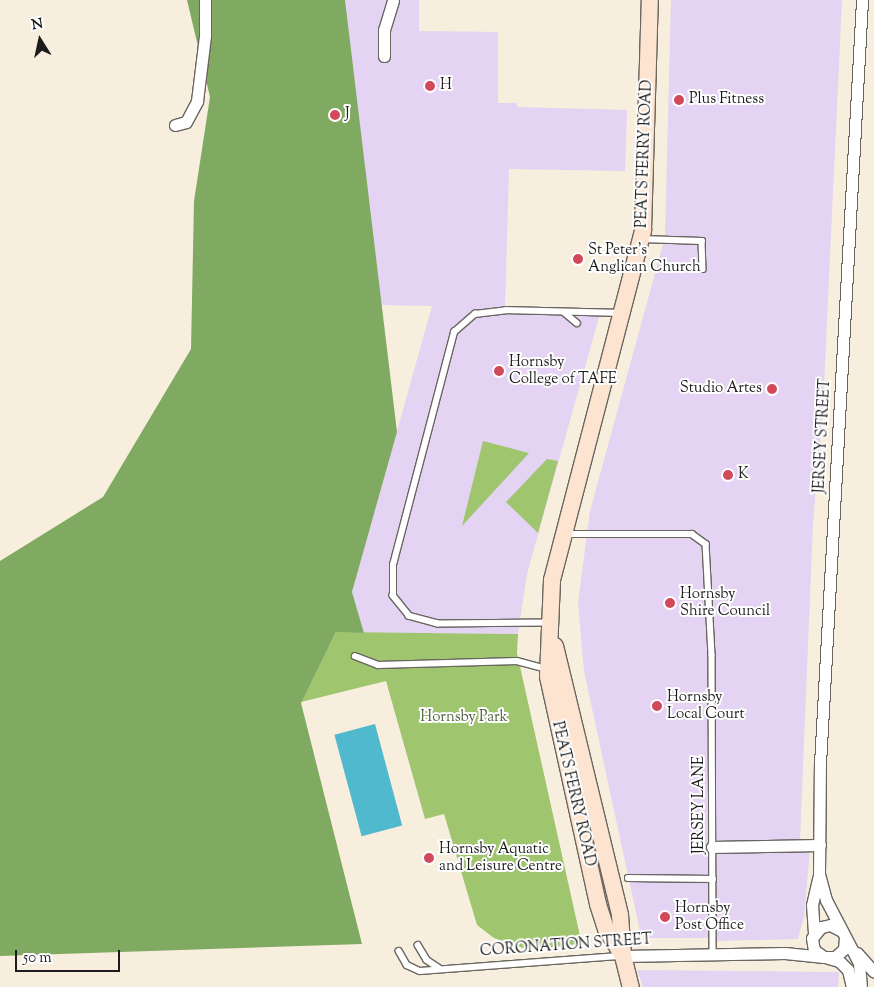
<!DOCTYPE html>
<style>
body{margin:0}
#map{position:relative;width:874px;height:987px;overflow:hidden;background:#f7eede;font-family:"Sorts Mill Goudy",serif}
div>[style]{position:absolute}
.built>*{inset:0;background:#e4d3f2}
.green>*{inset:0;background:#a0c56f}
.forest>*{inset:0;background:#80aa62}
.water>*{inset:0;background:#50b9ce;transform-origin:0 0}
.roads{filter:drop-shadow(1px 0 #696660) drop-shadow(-1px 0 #696660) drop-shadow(0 1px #696660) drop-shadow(0 -1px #696660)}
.lane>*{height:5.5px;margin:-2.75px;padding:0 2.75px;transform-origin:2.75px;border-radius:2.75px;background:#fff}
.street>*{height:11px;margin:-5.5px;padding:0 5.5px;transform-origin:5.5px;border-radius:5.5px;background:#fff}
.secondary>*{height:16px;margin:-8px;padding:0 8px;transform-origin:8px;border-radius:8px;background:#fde4d0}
.dots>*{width:14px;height:14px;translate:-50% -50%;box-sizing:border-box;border:2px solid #fff;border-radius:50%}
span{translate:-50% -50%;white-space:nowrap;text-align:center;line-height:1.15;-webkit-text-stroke:4px #fff;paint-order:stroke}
.poi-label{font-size:15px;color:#1c1c1c}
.left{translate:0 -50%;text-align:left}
.right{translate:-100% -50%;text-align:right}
.street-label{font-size:15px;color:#1c1c1c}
.park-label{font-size:15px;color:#51603d}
.north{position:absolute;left:15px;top:15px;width:50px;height:50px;-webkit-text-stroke:4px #fff;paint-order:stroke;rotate:350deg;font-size:14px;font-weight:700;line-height:20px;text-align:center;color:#1c1c1c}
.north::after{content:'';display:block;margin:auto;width:18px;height:22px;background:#1c1c1c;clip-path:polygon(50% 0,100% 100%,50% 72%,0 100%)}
.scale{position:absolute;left:15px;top:950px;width:105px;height:22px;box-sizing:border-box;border:2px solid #1c1c1c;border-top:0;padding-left:6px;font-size:15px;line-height:18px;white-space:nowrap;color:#1c1c1c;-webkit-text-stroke:4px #fff;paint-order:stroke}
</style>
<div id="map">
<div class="built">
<div style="clip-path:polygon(298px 0,419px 0,419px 31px,498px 32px,498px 103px,517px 103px,517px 107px,627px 110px,625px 171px,509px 169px,505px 308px,601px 310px,527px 574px,518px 634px,364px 633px,352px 592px,432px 306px,222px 302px)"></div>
<div style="clip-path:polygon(671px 0,842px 0,823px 406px,813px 523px,800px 841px,710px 844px,709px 938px,647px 938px,640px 931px,584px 671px,578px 603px,590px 511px,665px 237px)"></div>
<div style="clip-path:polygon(810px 849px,804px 917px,798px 939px,717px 941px,716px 850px)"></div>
<div style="clip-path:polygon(637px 970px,839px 972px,838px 987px,643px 987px)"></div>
</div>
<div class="green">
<div style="clip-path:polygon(483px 441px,529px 453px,462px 526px)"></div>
<div style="clip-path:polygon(547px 459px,558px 461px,538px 533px,506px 502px)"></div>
<div style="clip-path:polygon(336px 632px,518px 634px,517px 653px,580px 936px,577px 944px,529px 950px,494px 938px,477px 925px,444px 814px,425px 819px,386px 681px,301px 702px)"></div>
</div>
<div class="forest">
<div style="clip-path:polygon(187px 0,345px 0,397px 432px,352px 592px,364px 633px,336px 632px,301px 703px,362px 944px,0 956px,0 561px,103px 497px,191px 349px,194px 201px,210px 97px)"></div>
</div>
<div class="water">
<div style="left:375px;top:724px;width:105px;height:42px;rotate:75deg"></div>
</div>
<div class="roads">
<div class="lane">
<div style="left:642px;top:239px;width:60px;rotate:1.9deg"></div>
<div style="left:702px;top:241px;width:28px;rotate:88deg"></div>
<div style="left:564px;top:312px;width:17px;rotate:40deg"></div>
<div style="left:565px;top:534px;width:127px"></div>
<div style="left:692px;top:534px;width:17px;rotate:36deg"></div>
<div style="left:706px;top:544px;width:111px;rotate:86.9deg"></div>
<div style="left:712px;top:655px;width:299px;rotate:89.8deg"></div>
<div style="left:548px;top:623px;width:110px;rotate:179.5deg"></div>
<div style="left:438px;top:624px;width:30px;rotate:-165deg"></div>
<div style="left:409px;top:616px;width:26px;rotate:-129deg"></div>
<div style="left:393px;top:596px;width:31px;rotate:-90deg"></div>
<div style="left:393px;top:565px;width:241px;rotate:-75.3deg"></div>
<div style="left:454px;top:332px;width:28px;rotate:-41deg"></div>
<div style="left:475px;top:314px;width:31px;rotate:-7deg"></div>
<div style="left:506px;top:310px;width:115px;rotate:1.5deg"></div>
<div style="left:355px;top:656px;width:25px;rotate:21deg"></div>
<div style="left:378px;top:665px;width:139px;rotate:-1.6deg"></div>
<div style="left:517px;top:661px;width:30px;rotate:15deg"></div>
<div style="left:628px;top:878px;width:85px;rotate:0.7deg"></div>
<div style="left:418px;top:945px;width:17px;rotate:59deg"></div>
<div style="left:427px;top:960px;width:14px;rotate:34deg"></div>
<div style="left:399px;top:951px;width:16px;rotate:60deg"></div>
<div style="left:407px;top:965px;width:14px;rotate:25deg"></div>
<div style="left:420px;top:971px;width:202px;rotate:-4.3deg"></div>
</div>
<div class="street">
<div style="left:384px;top:56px;width:26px;rotate:-90deg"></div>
<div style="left:384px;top:30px;width:31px;rotate:-73deg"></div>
<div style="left:175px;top:125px;width:11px;rotate:-15deg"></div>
<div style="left:186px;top:122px;width:24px;rotate:-62deg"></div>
<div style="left:197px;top:101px;width:65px;rotate:-83deg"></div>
<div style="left:205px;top:36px;width:36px;rotate:-90deg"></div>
<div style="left:712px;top:847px;width:108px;rotate:-1.1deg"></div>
<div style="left:842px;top:931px;width:13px;rotate:-153deg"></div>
<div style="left:830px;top:925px;width:9px;rotate:167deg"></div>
<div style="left:821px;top:927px;width:14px;rotate:129deg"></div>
<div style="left:812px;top:938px;width:12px;rotate:81deg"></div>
<div style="left:814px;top:950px;width:12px;rotate:35deg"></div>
<div style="left:824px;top:957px;width:11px"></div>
<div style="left:835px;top:957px;width:12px;rotate:-42deg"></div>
<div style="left:844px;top:949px;width:11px;rotate:-85deg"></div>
<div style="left:814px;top:933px;width:28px;rotate:-94deg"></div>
<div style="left:812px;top:905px;width:28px;rotate:-77deg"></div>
<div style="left:857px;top:953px;width:25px;rotate:48deg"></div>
<div style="left:623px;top:956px;width:162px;rotate:-1.1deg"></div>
<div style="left:785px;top:953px;width:39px;rotate:6deg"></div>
<div style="left:828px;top:958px;width:11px;rotate:15deg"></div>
<div style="left:839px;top:961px;width:13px;rotate:45deg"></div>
<div style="left:848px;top:970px;width:17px;rotate:77deg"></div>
<div style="left:861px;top:987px;width:24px;rotate:-95deg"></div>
<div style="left:859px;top:963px;width:71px;rotate:-117.6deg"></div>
<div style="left:826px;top:900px;width:27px;rotate:-105deg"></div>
<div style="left:819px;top:874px;width:110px;rotate:-89.5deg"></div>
<div style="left:820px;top:764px;width:765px;rotate:-86.85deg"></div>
</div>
<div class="secondary">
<div style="left:555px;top:646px;width:277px;rotate:76.4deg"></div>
<div style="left:620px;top:915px;width:41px;rotate:85.8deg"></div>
<div style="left:623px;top:956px;width:32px;rotate:76deg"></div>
<div style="left:623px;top:956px;width:32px;rotate:-122deg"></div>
<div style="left:606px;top:929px;width:26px;rotate:-108deg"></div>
<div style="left:598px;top:904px;width:233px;rotate:-102.4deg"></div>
<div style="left:548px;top:676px;width:96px;rotate:-87.6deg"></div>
<div style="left:552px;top:580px;width:362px;rotate:-75.4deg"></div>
<div style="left:643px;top:230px;width:230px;rotate:-88.3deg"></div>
</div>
</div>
<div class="dots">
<div style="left:430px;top:86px;background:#d1495b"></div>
<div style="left:679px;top:100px;background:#d1495b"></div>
<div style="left:335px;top:115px;background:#d1495b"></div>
<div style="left:578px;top:259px;background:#d1495b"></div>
<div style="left:499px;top:371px;background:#d1495b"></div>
<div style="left:772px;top:389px;background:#d1495b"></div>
<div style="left:728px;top:475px;background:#d1495b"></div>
<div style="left:670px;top:603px;background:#d1495b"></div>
<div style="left:657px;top:706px;background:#d1495b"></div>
<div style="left:429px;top:858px;background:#d1495b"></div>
<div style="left:665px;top:917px;background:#d1495b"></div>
</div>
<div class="poi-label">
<span class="left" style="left:440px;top:86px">H</span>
<span class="left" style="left:689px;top:100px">Plus Fitness</span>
<span class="left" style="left:345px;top:115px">J</span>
<span class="left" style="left:588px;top:259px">St Peter's<br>Anglican Church</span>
<span class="left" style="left:509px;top:371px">Hornsby<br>College of TAFE</span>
<span class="right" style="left:762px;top:389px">Studio Artes</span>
<span class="left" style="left:738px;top:475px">K</span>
<span class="left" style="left:680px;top:603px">Hornsby<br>Shire Council</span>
<span class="left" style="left:667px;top:706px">Hornsby<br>Local Court</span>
<span class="left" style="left:439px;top:858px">Hornsby Aquatic<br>and Leisure Centre</span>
<span class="left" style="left:675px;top:917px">Hornsby<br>Post Office</span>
</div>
<div class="street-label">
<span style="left:645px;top:154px;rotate:-88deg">PEATS FERRY ROAD</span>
<span style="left:823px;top:436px;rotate:-87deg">JERSEY STREET</span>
<span style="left:573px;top:794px;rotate:77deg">PEATS FERRY ROAD</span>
<span style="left:700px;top:805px;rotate:-90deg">JERSEY LANE</span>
<span style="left:566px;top:946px;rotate:-4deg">CORONATION STREET</span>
</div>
<div class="park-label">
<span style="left:464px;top:718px">Hornsby Park</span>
</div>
<div class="north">N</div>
<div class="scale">50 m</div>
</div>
